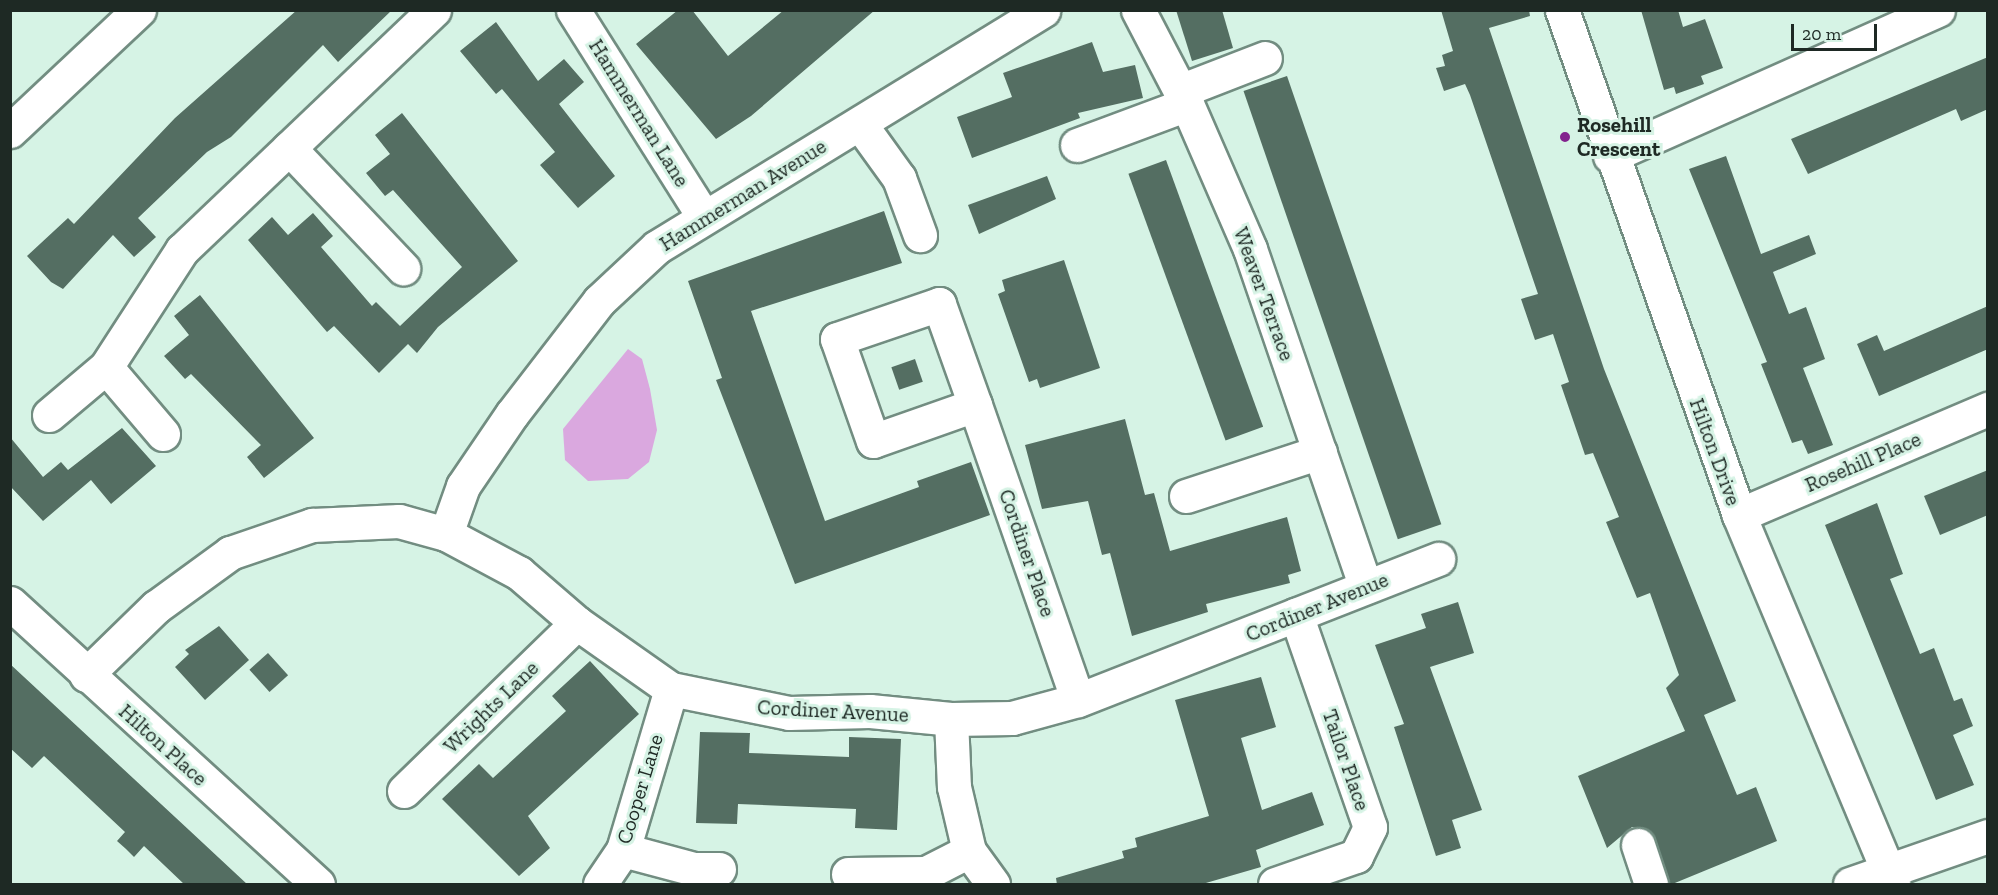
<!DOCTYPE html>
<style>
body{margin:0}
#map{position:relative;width:1998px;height:895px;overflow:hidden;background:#d6f3e5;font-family:"Zilla Slab",serif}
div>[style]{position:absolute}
.water>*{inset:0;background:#daa8df}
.building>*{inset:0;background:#546e62;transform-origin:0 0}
.roads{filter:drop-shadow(2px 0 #728d81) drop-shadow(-2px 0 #728d81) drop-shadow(0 2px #728d81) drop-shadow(0 -2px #728d81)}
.minor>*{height:33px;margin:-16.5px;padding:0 16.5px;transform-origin:16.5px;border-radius:16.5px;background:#fff}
.dots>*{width:16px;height:16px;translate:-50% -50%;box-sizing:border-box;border:3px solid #d6f3e5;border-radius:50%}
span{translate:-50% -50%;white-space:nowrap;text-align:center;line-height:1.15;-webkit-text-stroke:6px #d6f3e5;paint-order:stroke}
.street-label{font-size:21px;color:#1e2924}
.poi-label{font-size:21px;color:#1e2924;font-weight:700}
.left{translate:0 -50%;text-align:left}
.frame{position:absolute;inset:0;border:12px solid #1e2924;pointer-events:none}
.scale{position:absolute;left:1791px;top:24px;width:86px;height:27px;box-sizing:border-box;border:3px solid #1e2924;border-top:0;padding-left:8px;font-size:18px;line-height:21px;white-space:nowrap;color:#1e2924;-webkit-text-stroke:4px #d6f3e5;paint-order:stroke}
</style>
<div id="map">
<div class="water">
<div style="clip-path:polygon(628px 349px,642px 359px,650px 389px,657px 430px,649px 462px,628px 479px,588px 481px,565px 460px,563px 429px)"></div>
</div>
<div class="building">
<div style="clip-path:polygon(297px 10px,392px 10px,338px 62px,323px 45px,231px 137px,207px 152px,138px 218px,156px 237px,134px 257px,113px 235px,63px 289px,51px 282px,27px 256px,68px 218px,74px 224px,175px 118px)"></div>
<div style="clip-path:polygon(678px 10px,692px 10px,728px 56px,784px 10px,875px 10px,751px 116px,716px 139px,636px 44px)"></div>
<div style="clip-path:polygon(1176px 10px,1222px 10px,1233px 48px,1192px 61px)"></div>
<div style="clip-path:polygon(1441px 10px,1529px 10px,1530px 16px,1489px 28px,1604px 369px,1736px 701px,1704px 715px,1737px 795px,1756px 787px,1777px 841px,1670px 885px,1650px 831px,1632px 827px,1607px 848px,1578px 776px,1685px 731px,1666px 688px,1679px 675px,1650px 593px,1637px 598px,1606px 522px,1619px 517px,1593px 453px,1585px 455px,1561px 385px,1569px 382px,1553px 334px,1535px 340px,1521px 299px,1538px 294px,1470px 95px,1465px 84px,1444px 91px,1436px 68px,1445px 66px,1442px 55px,1453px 51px)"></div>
<div style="clip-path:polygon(1641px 10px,1678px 10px,1683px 27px,1705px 19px,1723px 68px,1701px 76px,1704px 84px,1676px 94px,1674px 87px,1664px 90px)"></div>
<div style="clip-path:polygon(496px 22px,538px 81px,564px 59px,584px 82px,559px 104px,615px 176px,578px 208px,540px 165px,555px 152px,502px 89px,496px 94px,460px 51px)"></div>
<div style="clip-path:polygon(1092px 42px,1103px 72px,1135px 65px,1143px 98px,1078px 113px,1080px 118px,972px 158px,957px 117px,1012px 97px,1003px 73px)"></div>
<div style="clip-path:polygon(1988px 57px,1988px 109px,1961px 121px,1956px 109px,1808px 174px,1791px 139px)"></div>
<div style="left:1287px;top:76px;width:474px;height:46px;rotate:71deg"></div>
<div style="clip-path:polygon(402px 113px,518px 261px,438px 327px,417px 353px,408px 344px,379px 373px,334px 326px,327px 332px,248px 240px,272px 217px,288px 235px,313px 213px,333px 236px,321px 247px,372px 306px,376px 302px,400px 326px,462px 267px,393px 190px,385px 196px,366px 173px,390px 154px,375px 135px)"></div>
<div style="clip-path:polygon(1726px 156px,1761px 254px,1809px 235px,1816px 254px,1773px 272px,1789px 314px,1806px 307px,1825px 359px,1803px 368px,1833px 445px,1808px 454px,1802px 440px,1792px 443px,1761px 364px,1767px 362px,1689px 169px)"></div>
<div style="left:1166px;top:160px;width:284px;height:40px;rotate:70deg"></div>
<div style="clip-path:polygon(1047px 176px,1056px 199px,979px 234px,968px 205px)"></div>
<div style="clip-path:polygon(884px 211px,902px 263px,751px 311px,825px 521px,919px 487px,917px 481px,971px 462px,990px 515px,795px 584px,716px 380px,722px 378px,688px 281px)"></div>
<div style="clip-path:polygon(1064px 260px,1100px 368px,1040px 388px,1037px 379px,1029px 382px,998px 294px,1005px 291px,1002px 280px)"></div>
<div style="clip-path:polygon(200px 295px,314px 438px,264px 478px,247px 457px,261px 445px,191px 374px,185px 379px,164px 356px,189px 335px,174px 316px)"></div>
<div style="clip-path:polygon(1988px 306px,1988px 349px,1879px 396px,1857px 344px,1877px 335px,1884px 351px)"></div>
<div style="left:915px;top:359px;width:24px;height:25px;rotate:71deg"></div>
<div style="clip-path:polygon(1125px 419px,1145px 495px,1154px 493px,1170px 551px,1287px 517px,1301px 571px,1288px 575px,1290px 583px,1206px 604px,1208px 612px,1132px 636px,1110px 553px,1102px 555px,1088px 501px,1042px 509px,1025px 445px)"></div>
<div style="clip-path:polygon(122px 428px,156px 466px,111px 504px,91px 480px,43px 521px,10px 486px,10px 437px,43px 477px,61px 462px,68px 470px)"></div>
<div style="clip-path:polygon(1988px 470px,1988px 515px,1940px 535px,1924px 496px)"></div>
<div style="clip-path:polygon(1877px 503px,1903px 574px,1890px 579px,1920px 654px,1934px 648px,1954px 701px,1962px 698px,1973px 726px,1953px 735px,1974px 785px,1936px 800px,1825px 525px)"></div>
<div style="clip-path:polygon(1458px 602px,1474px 653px,1430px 667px,1482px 810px,1452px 820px,1461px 848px,1436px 856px,1394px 727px,1404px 724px,1375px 645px,1426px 628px,1421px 614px)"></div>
<div style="clip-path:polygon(219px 626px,249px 660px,205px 700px,175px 667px,189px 654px,185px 650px)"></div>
<div style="left:268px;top:653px;width:30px;height:25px;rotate:48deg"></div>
<div style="clip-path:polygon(590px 661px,639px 714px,528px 816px,550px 848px,519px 876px,442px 799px,479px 764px,493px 778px,566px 711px,552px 696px)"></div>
<div style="clip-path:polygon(10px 664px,189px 830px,248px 885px,185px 885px,144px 846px,134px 857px,126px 849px,117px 841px,125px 832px,44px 756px,32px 768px,10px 748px)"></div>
<div style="clip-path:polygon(1261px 677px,1276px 727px,1241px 738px,1262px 810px,1312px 792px,1324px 825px,1256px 850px,1261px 867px,1199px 885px,1057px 885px,1056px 878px,1124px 858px,1122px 851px,1137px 847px,1135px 838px,1209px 816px,1175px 700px)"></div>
<div style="clip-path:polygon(700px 732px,750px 733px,749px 753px,849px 757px,849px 737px,901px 739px,897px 830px,855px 828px,856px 809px,738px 804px,737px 824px,696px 823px)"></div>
</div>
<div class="roads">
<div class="minor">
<div style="left:573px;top:10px;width:244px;rotate:57.7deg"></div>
<div style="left:1138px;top:10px;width:106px;rotate:62.5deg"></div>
<div style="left:1187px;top:104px;width:158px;rotate:66.5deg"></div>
<div style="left:1250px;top:249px;width:357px;rotate:71.1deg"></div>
<div style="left:1562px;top:10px;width:535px;rotate:70.68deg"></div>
<div style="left:1739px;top:515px;width:400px;rotate:67.3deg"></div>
<div style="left:1180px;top:91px;width:91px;rotate:-21.2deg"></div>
<div style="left:860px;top:124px;width:67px;rotate:54.2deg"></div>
<div style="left:899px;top:178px;width:61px;rotate:69.8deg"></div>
<div style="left:10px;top:131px;width:177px;rotate:-43.2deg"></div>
<div style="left:1077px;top:145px;width:117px;rotate:-20.4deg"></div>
<div style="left:289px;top:148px;width:166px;rotate:46.5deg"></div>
<div style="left:1610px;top:156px;width:359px;rotate:-24deg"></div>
<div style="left:106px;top:367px;width:88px;rotate:49.6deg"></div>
<div style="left:975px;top:405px;width:108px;rotate:160.6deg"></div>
<div style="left:873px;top:441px;width:108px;rotate:-109.4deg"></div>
<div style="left:837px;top:339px;width:108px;rotate:-18.9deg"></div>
<div style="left:939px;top:304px;width:107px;rotate:70.4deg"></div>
<div style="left:975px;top:405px;width:312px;rotate:70.8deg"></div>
<div style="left:49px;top:415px;width:75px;rotate:-40.1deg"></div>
<div style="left:106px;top:367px;width:140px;rotate:-57deg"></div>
<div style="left:182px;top:250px;width:348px;rotate:-43.6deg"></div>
<div style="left:1186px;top:496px;width:141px;rotate:-18.2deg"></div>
<div style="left:1739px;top:515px;width:271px;rotate:-23.1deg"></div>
<div style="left:446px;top:534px;width:51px;rotate:-70.5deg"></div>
<div style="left:463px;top:486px;width:87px;rotate:-55.8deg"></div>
<div style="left:512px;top:414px;width:143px;rotate:-52.4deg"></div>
<div style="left:599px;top:301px;width:79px;rotate:-43deg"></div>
<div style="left:657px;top:247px;width:453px;rotate:-31.5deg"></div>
<div style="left:10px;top:603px;width:417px;rotate:42.4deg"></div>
<div style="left:86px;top:675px;width:98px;rotate:-44.2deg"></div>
<div style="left:156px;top:607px;width:92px;rotate:-36.1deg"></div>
<div style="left:230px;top:553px;width:87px;rotate:-18.9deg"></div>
<div style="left:312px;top:525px;width:87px;rotate:-2.6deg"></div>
<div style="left:399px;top:521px;width:49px;rotate:15.5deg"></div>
<div style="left:446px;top:534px;width:83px;rotate:28.1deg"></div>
<div style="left:519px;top:573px;width:77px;rotate:40.8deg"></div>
<div style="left:577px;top:623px;width:115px;rotate:35.1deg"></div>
<div style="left:671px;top:689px;width:120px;rotate:11.5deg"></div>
<div style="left:789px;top:713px;width:81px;rotate:-1.4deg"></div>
<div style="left:870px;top:711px;width:81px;rotate:5.6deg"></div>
<div style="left:951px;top:719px;width:61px;rotate:-0.9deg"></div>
<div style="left:1012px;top:718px;width:68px;rotate:-15.3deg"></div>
<div style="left:1078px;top:700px;width:387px;rotate:-21.4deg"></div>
<div style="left:951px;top:719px;width:68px;rotate:87.5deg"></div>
<div style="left:954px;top:787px;width:66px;rotate:76.8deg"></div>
<div style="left:969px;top:851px;width:41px;rotate:54deg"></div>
<div style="left:404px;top:791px;width:241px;rotate:-44.2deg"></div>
<div style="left:1638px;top:845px;width:41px;rotate:71.6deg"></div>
<div style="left:623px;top:850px;width:73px;rotate:15deg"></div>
<div style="left:694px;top:869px;width:25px"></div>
<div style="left:848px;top:874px;width:78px;rotate:-0.7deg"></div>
<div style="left:926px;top:873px;width:48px;rotate:-27.1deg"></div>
<div style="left:600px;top:884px;width:41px;rotate:-55.9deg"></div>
<div style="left:623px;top:850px;width:168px;rotate:-73.4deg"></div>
<div style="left:1275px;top:884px;width:86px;rotate:-19.1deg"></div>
<div style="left:1356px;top:856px;width:32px;rotate:-64deg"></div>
<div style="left:1370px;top:827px;width:225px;rotate:-109.2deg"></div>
<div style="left:1850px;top:884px;width:146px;rotate:-19.2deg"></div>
</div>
</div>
<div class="dots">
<div style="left:1565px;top:137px;background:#82228d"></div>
</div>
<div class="street-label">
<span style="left:639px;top:113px;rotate:58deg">Hammerman Lane</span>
<span style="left:743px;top:195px;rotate:-32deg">Hammerman Avenue</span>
<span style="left:1264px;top:294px;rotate:70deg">Weaver Terrace</span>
<span style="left:1715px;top:452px;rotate:70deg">Hilton Drive</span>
<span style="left:1863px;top:462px;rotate:-23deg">Rosehill Place</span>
<span style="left:1027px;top:553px;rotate:71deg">Cordiner Place</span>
<span style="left:1317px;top:607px;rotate:-22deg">Cordiner Avenue</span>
<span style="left:491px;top:707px;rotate:-44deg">Wrights Lane</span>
<span style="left:833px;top:711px;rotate:3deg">Cordiner Avenue</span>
<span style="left:163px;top:745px;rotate:42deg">Hilton Place</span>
<span style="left:1346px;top:760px;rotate:71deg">Tailor Place</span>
<span style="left:640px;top:789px;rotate:-73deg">Cooper Lane</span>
</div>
<div class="poi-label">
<span class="left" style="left:1577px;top:137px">Rosehill<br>Crescent</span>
</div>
<div class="frame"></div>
<div class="scale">20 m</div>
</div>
